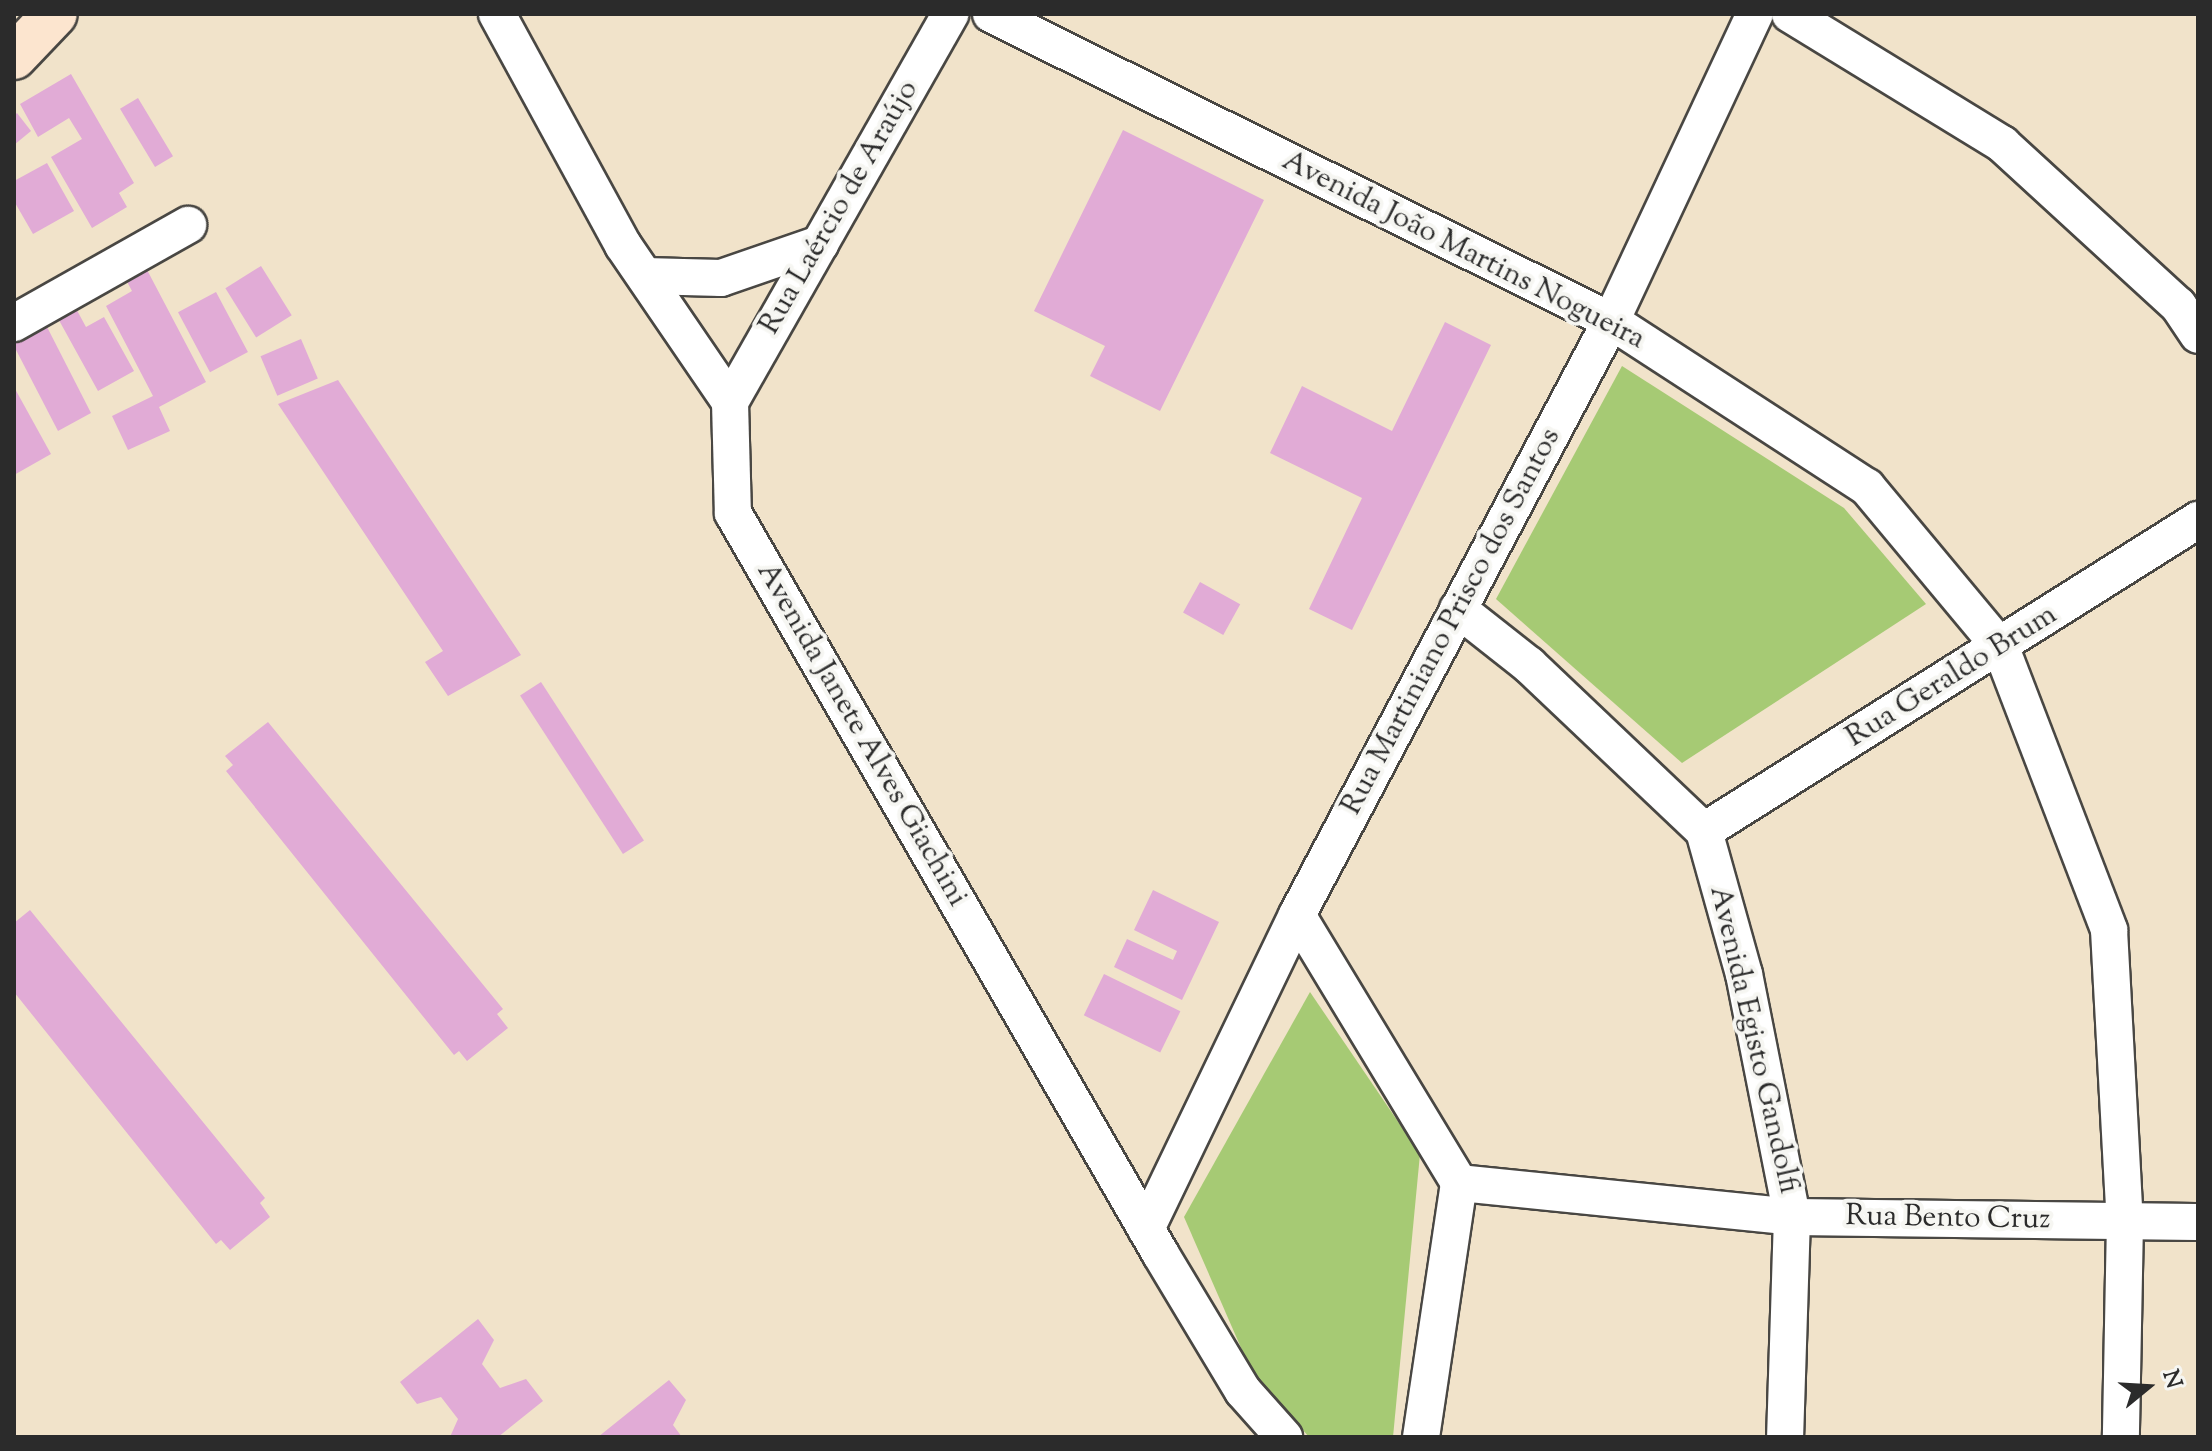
<!DOCTYPE html>
<meta charset="utf-8">
<style>
body{margin:0}
#map{position:relative;width:2212px;height:1451px;overflow:hidden;background:#f1e3ca;font-family:"Sorts Mill Goudy",serif}
div>[style]{position:absolute}
.green>*{inset:0;background:#a6ca74}
.building>*{inset:0;background:#e1abd6;transform-origin:0 0}
.roads{filter:drop-shadow(2px 0 #494743) drop-shadow(-2px 0 #494743) drop-shadow(0 2px #494743) drop-shadow(0 -2px #494743)}
.street>*{height:36px;margin:-18px;padding:0 18px;transform-origin:18px;border-radius:18px;background:#fff}
.secondary>*{height:44px;margin:-22px;padding:0 22px;transform-origin:22px;border-radius:22px;background:#fce5cf}
span{translate:-50% -50%;white-space:nowrap;text-align:center;line-height:1.15;-webkit-text-stroke:8px #f6f6f2;paint-order:stroke}
.street-label{font-size:30px;color:#2b2b2b}
.frame{position:absolute;inset:0;border:16px solid #2b2b2b;pointer-events:none}
.north{position:absolute;left:2108px;top:1347px;width:80px;height:80px;-webkit-text-stroke:6px #f6f6f2;paint-order:stroke;rotate:72deg;font-size:22px;font-weight:700;line-height:32px;text-align:center;color:#2b2b2b}
.north::after{content:'';display:block;margin:auto;width:28px;height:36px;background:#2b2b2b;clip-path:polygon(50% 0,100% 100%,50% 72%,0 100%)}
</style>
<div id="map">
<div class="green">
<div style="clip-path:polygon(1622px 366px,1844px 508px,1926px 604px,1682px 763px,1496px 599px)"></div>
<div style="clip-path:polygon(1310px 992px,1420px 1154px,1393px 1437px,1309px 1437px,1252px 1373px,1184px 1217px)"></div>
</div>
<div class="building">
<div style="clip-path:polygon(71px 74px,134px 183px,119px 193px,127px 207px,92px 228px,51px 157px,82px 139px,69px 118px,38px 137px,20px 104px)"></div>
<div style="left:138px;top:98px;width:68px;height:21px;rotate:59deg"></div>
<div style="clip-path:polygon(17px 113px,31px 131px,14px 145px,14px 116px)"></div>
<div style="clip-path:polygon(1123px 130px,1264px 200px,1160px 411px,1090px 376px,1105px 346px,1034px 311px)"></div>
<div style="clip-path:polygon(47px 163px,74px 211px,33px 234px,14px 201px,14px 181px)"></div>
<div style="clip-path:polygon(145px 266px,206px 382px,159px 407px,170px 431px,128px 450px,112px 416px,153px 396px,106px 306px,132px 291px,124px 276px)"></div>
<div style="left:261px;top:266px;width:58px;height:42px;rotate:58deg"></div>
<div style="left:216px;top:292px;width:68px;height:43px;rotate:62deg"></div>
<div style="clip-path:polygon(73px 303px,86px 327px,104px 317px,134px 371px,98px 391px,55px 313px)"></div>
<div style="clip-path:polygon(1445px 322px,1491px 345px,1352px 630px,1309px 609px,1362px 498px,1270px 453px,1302px 386px,1392px 431px)"></div>
<div style="clip-path:polygon(45px 323px,91px 413px,58px 431px,14px 346px,14px 339px)"></div>
<div style="left:301px;top:339px;width:43px;height:44px;rotate:67deg"></div>
<div style="clip-path:polygon(338px 380px,521px 655px,448px 696px,425px 662px,443px 651px,278px 404px)"></div>
<div style="clip-path:polygon(14px 387px,51px 454px,14px 475px)"></div>
<div style="left:1200px;top:582px;width:46px;height:35px;rotate:29deg"></div>
<div style="left:541px;top:682px;width:189px;height:25px;rotate:57deg"></div>
<div style="clip-path:polygon(268px 722px,503px 1009px,497px 1014px,508px 1028px,467px 1061px,459px 1051px,454px 1055px,226px 771px,233px 765px,225px 756px)"></div>
<div style="clip-path:polygon(1153px 890px,1219px 922px,1182px 1000px,1114px 967px,1127px 939px,1173px 960px,1177px 951px,1134px 930px)"></div>
<div style="clip-path:polygon(30px 910px,265px 1198px,260px 1203px,270px 1217px,230px 1250px,221px 1240px,216px 1244px,14px 992px,14px 923px)"></div>
<div style="left:1104px;top:974px;width:85px;height:46px;rotate:26deg"></div>
<div style="clip-path:polygon(478px 1319px,494px 1340px,482px 1364px,500px 1388px,526px 1379px,543px 1401px,498px 1437px,450px 1437px,458px 1419px,441px 1397px,417px 1404px,400px 1382px)"></div>
<div style="clip-path:polygon(669px 1380px,686px 1400px,673px 1425px,682px 1437px,598px 1437px)"></div>
</div>
<div class="roads">
<div class="street">
<div style="left:497px;top:14px;width:263px;rotate:61.4deg"></div>
<div style="left:623px;top:245px;width:190px;rotate:55.7deg"></div>
<div style="left:730px;top:402px;width:111px;rotate:88.5deg"></div>
<div style="left:733px;top:513px;width:854px;rotate:60.01deg"></div>
<div style="left:1160px;top:1253px;width:161px;rotate:59deg"></div>
<div style="left:1243px;top:1391px;width:62px;rotate:48.3deg"></div>
<div style="left:991px;top:14px;width:692px;rotate:26.34deg"></div>
<div style="left:1611px;top:321px;width:305px;rotate:33deg"></div>
<div style="left:1867px;top:487px;width:209px;rotate:50.2deg"></div>
<div style="left:2001px;top:648px;width:302px;rotate:69deg"></div>
<div style="left:2109px;top:930px;width:291px;rotate:86.9deg"></div>
<div style="left:2125px;top:1221px;width:216px;rotate:91.1deg"></div>
<div style="left:1790px;top:14px;width:249px;rotate:31.5deg"></div>
<div style="left:2002px;top:144px;width:239px;rotate:42.5deg"></div>
<div style="left:2178px;top:305px;width:36px;rotate:56deg"></div>
<div style="left:645px;top:276px;width:76px;rotate:1.5deg"></div>
<div style="left:721px;top:278px;width:105px;rotate:-19deg"></div>
<div style="left:14px;top:323px;width:200px;rotate:-29.4deg"></div>
<div style="left:730px;top:402px;width:446px;rotate:-60.4deg"></div>
<div style="left:1458px;top:609px;width:90px;rotate:38.3deg"></div>
<div style="left:1529px;top:665px;width:241px;rotate:43.5deg"></div>
<div style="left:1704px;top:831px;width:148px;rotate:74.4deg"></div>
<div style="left:1744px;top:974px;width:248px;rotate:78.8deg"></div>
<div style="left:1792px;top:1217px;width:220px;rotate:91.8deg"></div>
<div style="left:1704px;top:831px;width:584px;rotate:-32.19deg"></div>
<div style="left:1297px;top:915px;width:313px;rotate:58.8deg"></div>
<div style="left:1459px;top:1183px;width:257px;rotate:98.5deg"></div>
<div style="left:1459px;top:1183px;width:335px;rotate:5.8deg"></div>
<div style="left:1792px;top:1217px;width:406px;rotate:0.7deg"></div>
<div style="left:1146px;top:1229px;width:348px;rotate:-64.3deg"></div>
<div style="left:1297px;top:915px;width:672px;rotate:-62.14deg"></div>
<div style="left:1611px;top:321px;width:339px;rotate:-64.9deg"></div>
</div>
<div class="secondary">
<div style="left:14px;top:57px;width:59px;rotate:-46.4deg"></div>
</div>
</div>
<div class="street-label">
<span style="left:840px;top:208px;rotate:-60deg">Rua Laércio de Araújo</span>
<span style="left:1463px;top:251px;rotate:27deg">Avenida João Martins Nogueira</span>
<span style="left:1452px;top:622px;rotate:-62deg">Rua Martiniano Prisco dos Santos</span>
<span style="left:1952px;top:677px;rotate:-32deg">Rua Geraldo Brum</span>
<span style="left:861px;top:735px;rotate:60deg">Avenida Janete Alves Giachini</span>
<span style="left:1753px;top:1040px;rotate:77deg">Avenida Egisto Gandolfi</span>
<span style="left:1948px;top:1219px;rotate:1deg">Rua Bento Cruz</span>
</div>
<div class="frame"></div>
<div class="north">N</div>
</div>
